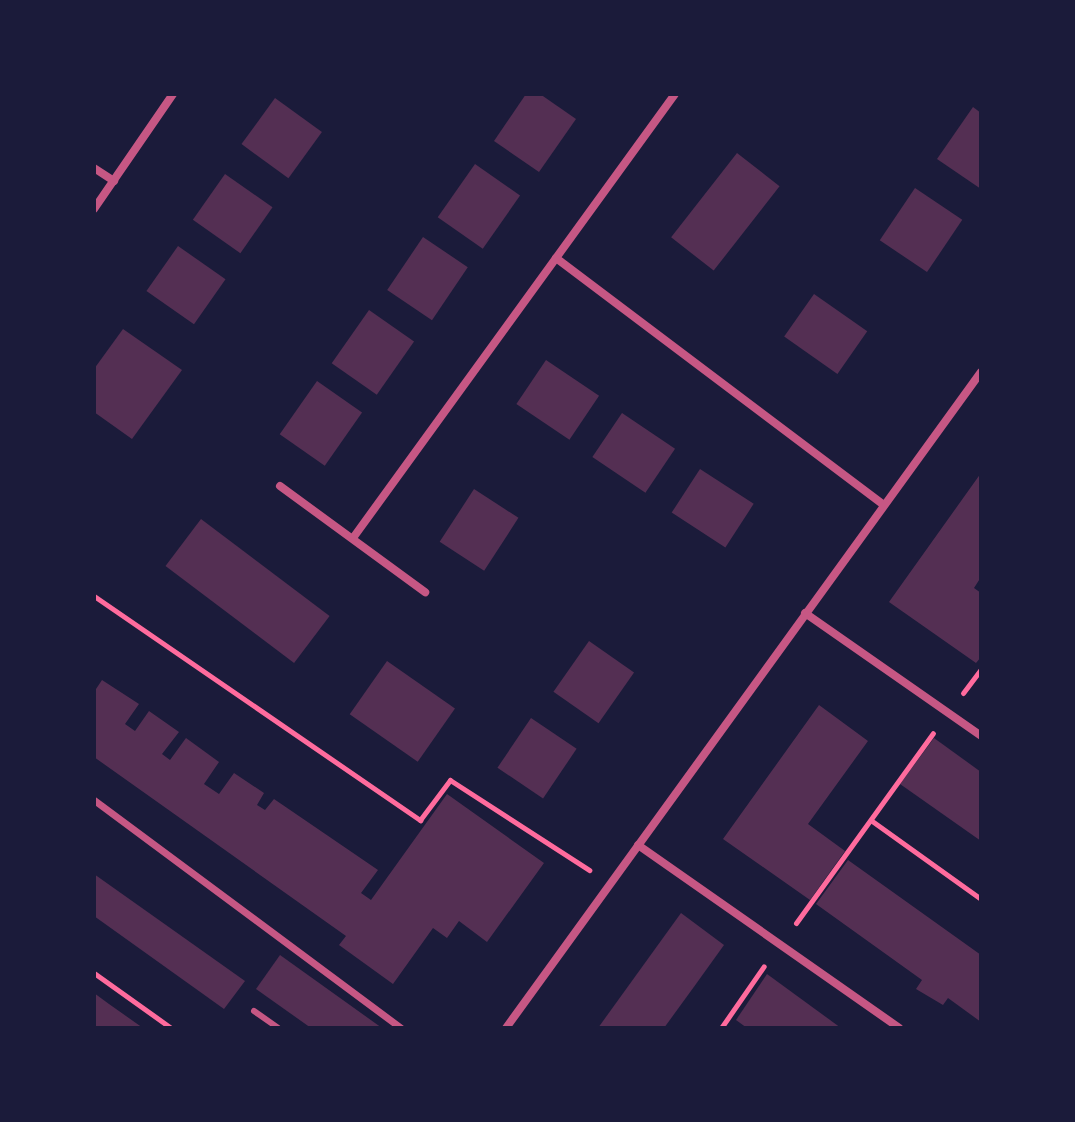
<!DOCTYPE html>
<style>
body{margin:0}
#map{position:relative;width:1075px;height:1122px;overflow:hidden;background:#1b1b3a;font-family:Montserrat,sans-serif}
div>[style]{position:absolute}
.building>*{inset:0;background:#542f53;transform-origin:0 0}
.path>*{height:5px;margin:-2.5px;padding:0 2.5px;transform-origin:2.5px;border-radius:2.5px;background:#ff6b9d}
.service>*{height:6px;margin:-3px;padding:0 3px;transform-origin:3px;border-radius:3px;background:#c65784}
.pedestrian>*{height:7px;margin:-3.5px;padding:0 3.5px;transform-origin:3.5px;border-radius:3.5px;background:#c65784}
.minor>*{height:8px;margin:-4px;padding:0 4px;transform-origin:4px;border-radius:4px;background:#c65784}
span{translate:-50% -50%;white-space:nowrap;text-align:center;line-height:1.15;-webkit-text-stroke:8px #1b1b3a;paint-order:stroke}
.frame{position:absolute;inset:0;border:96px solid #1b1b3a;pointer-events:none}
</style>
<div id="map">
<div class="building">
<div style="clip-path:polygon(526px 94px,540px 94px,576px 119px,539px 172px,494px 141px)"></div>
<div style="left:275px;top:98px;width:58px;height:57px;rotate:36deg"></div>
<div style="clip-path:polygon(973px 107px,981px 113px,981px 189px,937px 159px)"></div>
<div style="left:737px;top:153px;width:54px;height:107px;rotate:38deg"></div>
<div style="left:475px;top:164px;width:55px;height:65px;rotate:35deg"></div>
<div style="left:225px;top:174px;width:58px;height:56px;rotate:35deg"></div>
<div style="left:915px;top:188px;width:57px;height:63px;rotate:34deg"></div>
<div style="left:423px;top:237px;width:54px;height:64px;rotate:34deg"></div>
<div style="left:178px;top:246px;width:58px;height:55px;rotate:35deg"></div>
<div style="left:814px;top:294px;width:65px;height:52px;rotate:35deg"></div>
<div style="left:369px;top:310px;width:55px;height:65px;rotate:35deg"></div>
<div style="clip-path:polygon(123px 329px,182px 370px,132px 439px,94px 412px,94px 369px)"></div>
<div style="left:546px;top:360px;width:64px;height:53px;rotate:34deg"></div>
<div style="left:317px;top:381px;width:55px;height:65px;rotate:35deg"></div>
<div style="left:622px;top:413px;width:64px;height:53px;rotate:34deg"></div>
<div style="left:700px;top:469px;width:64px;height:52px;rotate:33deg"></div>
<div style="clip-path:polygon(981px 473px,981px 577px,974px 588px,981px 593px,981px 657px,976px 663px,889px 602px)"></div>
<div style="left:474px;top:489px;width:53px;height:63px;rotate:33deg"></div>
<div style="left:201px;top:519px;width:161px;height:59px;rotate:37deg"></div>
<div style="left:589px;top:641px;width:55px;height:62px;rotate:35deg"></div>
<div style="left:387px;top:661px;width:83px;height:65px;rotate:35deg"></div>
<div style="clip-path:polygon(102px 680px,139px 704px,125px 724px,135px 731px,149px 711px,179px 732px,162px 754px,170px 760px,186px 738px,219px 762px,204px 784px,219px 794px,234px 773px,264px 793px,257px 805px,265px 810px,274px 799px,378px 870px,361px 893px,371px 900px,447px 794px,544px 863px,487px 942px,459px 921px,447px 938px,433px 928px,393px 984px,339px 945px,346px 936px,94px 757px,94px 692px)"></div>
<div style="clip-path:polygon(819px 705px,868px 741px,808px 824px,845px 851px,810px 900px,723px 839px)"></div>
<div style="left:531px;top:718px;width:55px;height:60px;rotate:34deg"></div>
<div style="clip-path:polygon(934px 738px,981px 772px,981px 841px,900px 784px)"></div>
<div style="clip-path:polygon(848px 860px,981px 955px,981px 1022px,948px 998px,943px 1005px,916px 989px,922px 980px,816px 904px)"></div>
<div style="clip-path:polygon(94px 874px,245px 981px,224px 1009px,94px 916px)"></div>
<div style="clip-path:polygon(681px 913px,724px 945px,696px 984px,664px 1028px,598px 1028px)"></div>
<div style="clip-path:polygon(280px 955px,382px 1028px,311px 1028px,256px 989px)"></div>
<div style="clip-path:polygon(767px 974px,841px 1028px,747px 1028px,736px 1020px)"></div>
<div style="clip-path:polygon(94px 993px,109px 1004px,143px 1028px,94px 1028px)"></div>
</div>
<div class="path">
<div style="left:94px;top:596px;width:396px;rotate:34.5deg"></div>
<div style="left:420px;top:820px;width:50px;rotate:-53.1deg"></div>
<div style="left:450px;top:780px;width:166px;rotate:32.9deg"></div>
<div style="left:963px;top:693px;width:30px;rotate:-53deg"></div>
<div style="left:872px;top:821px;width:134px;rotate:35.6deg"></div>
<div style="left:796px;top:923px;width:234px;rotate:-54.2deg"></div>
<div style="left:94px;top:973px;width:95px;rotate:35.5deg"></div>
<div style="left:721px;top:1028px;width:75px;rotate:-55.3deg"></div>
</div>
<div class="service">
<div style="left:254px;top:1011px;width:29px;rotate:35deg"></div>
</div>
<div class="pedestrian">
<div style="left:94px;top:800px;width:382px;rotate:36.6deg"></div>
</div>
<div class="minor">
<div style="left:94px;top:168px;width:24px;rotate:33deg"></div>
<div style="left:94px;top:209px;width:140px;rotate:-55.5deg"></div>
<div style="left:556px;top:258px;width:408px;rotate:37deg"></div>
<div style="left:280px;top:486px;width:180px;rotate:36.2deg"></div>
<div style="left:353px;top:538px;width:548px;rotate:-54.05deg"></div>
<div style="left:805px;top:613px;width:215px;rotate:34.9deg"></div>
<div style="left:638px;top:845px;width:319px;rotate:35deg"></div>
<div style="left:506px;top:1028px;width:810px;rotate:-54.09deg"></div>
</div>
<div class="frame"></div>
</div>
